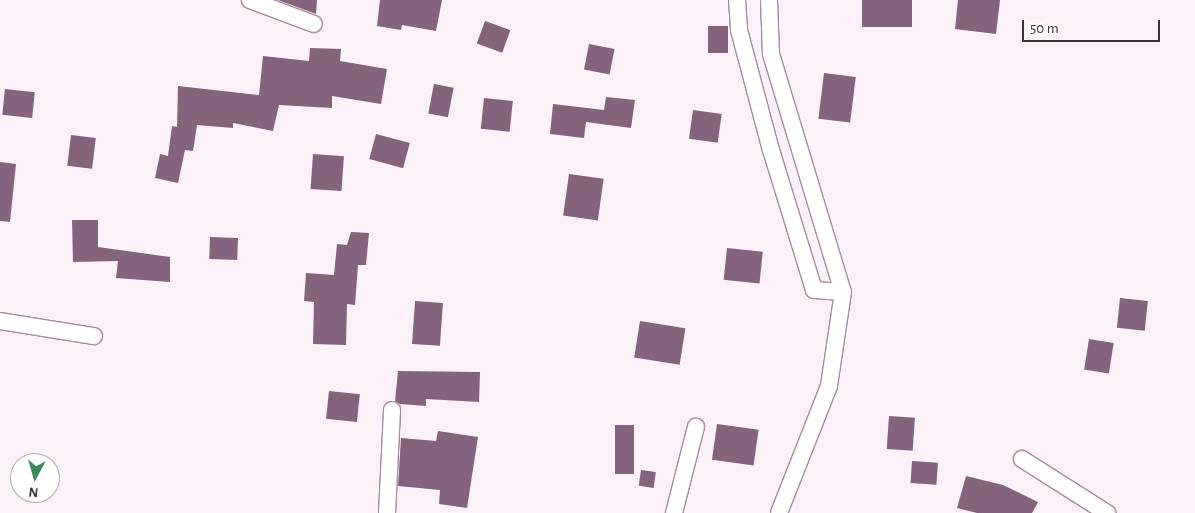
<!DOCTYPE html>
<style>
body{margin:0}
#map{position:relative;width:1195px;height:513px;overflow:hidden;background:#fcf0f9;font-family:"Alegreya Sans",sans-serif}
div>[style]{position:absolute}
.building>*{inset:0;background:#84647d;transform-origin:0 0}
.roads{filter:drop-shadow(1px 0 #a68a9f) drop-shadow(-1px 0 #a68a9f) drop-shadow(0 1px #a68a9f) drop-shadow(0 -1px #a68a9f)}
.street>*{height:16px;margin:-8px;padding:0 8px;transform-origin:8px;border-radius:8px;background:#fff}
span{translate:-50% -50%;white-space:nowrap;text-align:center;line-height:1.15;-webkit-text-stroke:5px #fff;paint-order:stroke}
.north{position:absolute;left:10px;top:453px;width:50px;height:50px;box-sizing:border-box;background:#fff;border:1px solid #b1acb0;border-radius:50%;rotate:186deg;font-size:14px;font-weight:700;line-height:20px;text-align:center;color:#3c3039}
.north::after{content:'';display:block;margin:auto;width:18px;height:22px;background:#3b8b5b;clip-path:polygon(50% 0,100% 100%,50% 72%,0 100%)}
.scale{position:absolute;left:1022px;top:20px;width:138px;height:22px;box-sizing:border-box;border:2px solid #3c3039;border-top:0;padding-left:6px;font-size:15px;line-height:18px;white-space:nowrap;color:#3c3039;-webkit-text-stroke:4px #fff;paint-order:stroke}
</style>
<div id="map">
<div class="building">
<div style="clip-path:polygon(278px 0,317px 0,316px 14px)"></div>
<div style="clip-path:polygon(380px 0,442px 0,436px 31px,402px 25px,401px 30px,377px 26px)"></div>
<div style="left:862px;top:0;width:50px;height:27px"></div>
<div style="clip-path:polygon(958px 0,1000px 0,996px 34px,955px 29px)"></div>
<div style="left:485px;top:21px;width:27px;height:24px;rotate:20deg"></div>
<div style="left:708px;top:26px;width:20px;height:27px"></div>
<div style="left:589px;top:44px;width:26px;height:26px;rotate:11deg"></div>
<div style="clip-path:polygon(310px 48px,341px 49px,340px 61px,387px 69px,381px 104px,332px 96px,332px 108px,279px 105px,273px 131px,233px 123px,233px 128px,197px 125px,193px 151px,185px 150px,178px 183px,155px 178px,160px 154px,168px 156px,172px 126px,177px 127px,178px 86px,259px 95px,263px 56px,309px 61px)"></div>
<div style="left:824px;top:73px;width:32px;height:46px;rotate:7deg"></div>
<div style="left:434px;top:84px;width:20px;height:30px;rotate:11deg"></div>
<div style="left:5px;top:89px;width:30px;height:26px;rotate:6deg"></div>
<div style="clip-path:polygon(606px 97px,635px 100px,631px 128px,586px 122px,584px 138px,550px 134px,553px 104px,604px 110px)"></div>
<div style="left:484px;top:98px;width:29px;height:31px;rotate:6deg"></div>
<div style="left:693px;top:110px;width:29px;height:29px;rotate:8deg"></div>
<div style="left:376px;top:134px;width:35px;height:26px;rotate:15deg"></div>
<div style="left:71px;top:135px;width:25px;height:31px;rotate:7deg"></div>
<div style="left:313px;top:154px;width:31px;height:35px;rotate:4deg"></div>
<div style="clip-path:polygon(0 162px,16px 164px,10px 222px,0 221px)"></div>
<div style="left:569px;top:174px;width:35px;height:42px;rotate:8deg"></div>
<div style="clip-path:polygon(72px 220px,98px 220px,98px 247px,170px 257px,170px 282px,116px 278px,118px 261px,73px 262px)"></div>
<div style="clip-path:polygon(351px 232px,369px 233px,366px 265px,358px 265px,355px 305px,347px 304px,346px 345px,313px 344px,314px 302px,304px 301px,306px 273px,334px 275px,337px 244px,347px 245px)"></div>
<div style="left:210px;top:237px;width:28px;height:22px;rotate:2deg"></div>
<div style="left:727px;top:248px;width:36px;height:32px;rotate:6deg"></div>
<div style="left:1120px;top:298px;width:28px;height:30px;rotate:6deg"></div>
<div style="left:415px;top:301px;width:28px;height:43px;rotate:4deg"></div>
<div style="left:640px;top:321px;width:46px;height:37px;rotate:9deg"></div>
<div style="left:1089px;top:339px;width:25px;height:31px;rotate:9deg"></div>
<div style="clip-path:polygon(398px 371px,480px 372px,479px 402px,426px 399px,426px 406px,400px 404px,395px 401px)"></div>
<div style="left:329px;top:391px;width:31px;height:28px;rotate:6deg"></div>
<div style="left:889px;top:416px;width:26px;height:33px;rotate:4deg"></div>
<div style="left:717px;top:424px;width:42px;height:36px;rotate:8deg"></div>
<div style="left:615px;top:425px;width:19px;height:49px"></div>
<div style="clip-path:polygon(438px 431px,478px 437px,467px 508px,439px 504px,440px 490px,398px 486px,401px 438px,436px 441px)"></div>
<div style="left:912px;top:461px;width:26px;height:22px;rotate:4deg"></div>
<div style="left:641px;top:470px;width:15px;height:16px;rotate:8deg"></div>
<div style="clip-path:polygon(966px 476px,1003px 485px,1038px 502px,1032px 513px,977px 513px,957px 508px)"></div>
</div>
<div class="roads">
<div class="street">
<div style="left:250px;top:0;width:68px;rotate:20.6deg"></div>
<div style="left:737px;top:0;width:30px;rotate:86deg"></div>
<div style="left:739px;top:30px;width:124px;rotate:75.1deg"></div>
<div style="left:771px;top:150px;width:146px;rotate:72.9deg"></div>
<div style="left:814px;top:290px;width:29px;rotate:4deg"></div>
<div style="left:769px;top:0;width:54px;rotate:87.9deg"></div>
<div style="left:771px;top:54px;width:249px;rotate:73.2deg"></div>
<div style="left:843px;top:292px;width:95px;rotate:98.5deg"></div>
<div style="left:829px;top:386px;width:136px;rotate:111.5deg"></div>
<div style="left:0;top:321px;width:95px;rotate:9.1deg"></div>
<div style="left:1022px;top:459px;width:101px;rotate:32.4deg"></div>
<div style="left:387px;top:513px;width:103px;rotate:-87.2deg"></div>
<div style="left:674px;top:513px;width:89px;rotate:-75.7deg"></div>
</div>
</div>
<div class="north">N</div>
<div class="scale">50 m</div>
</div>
